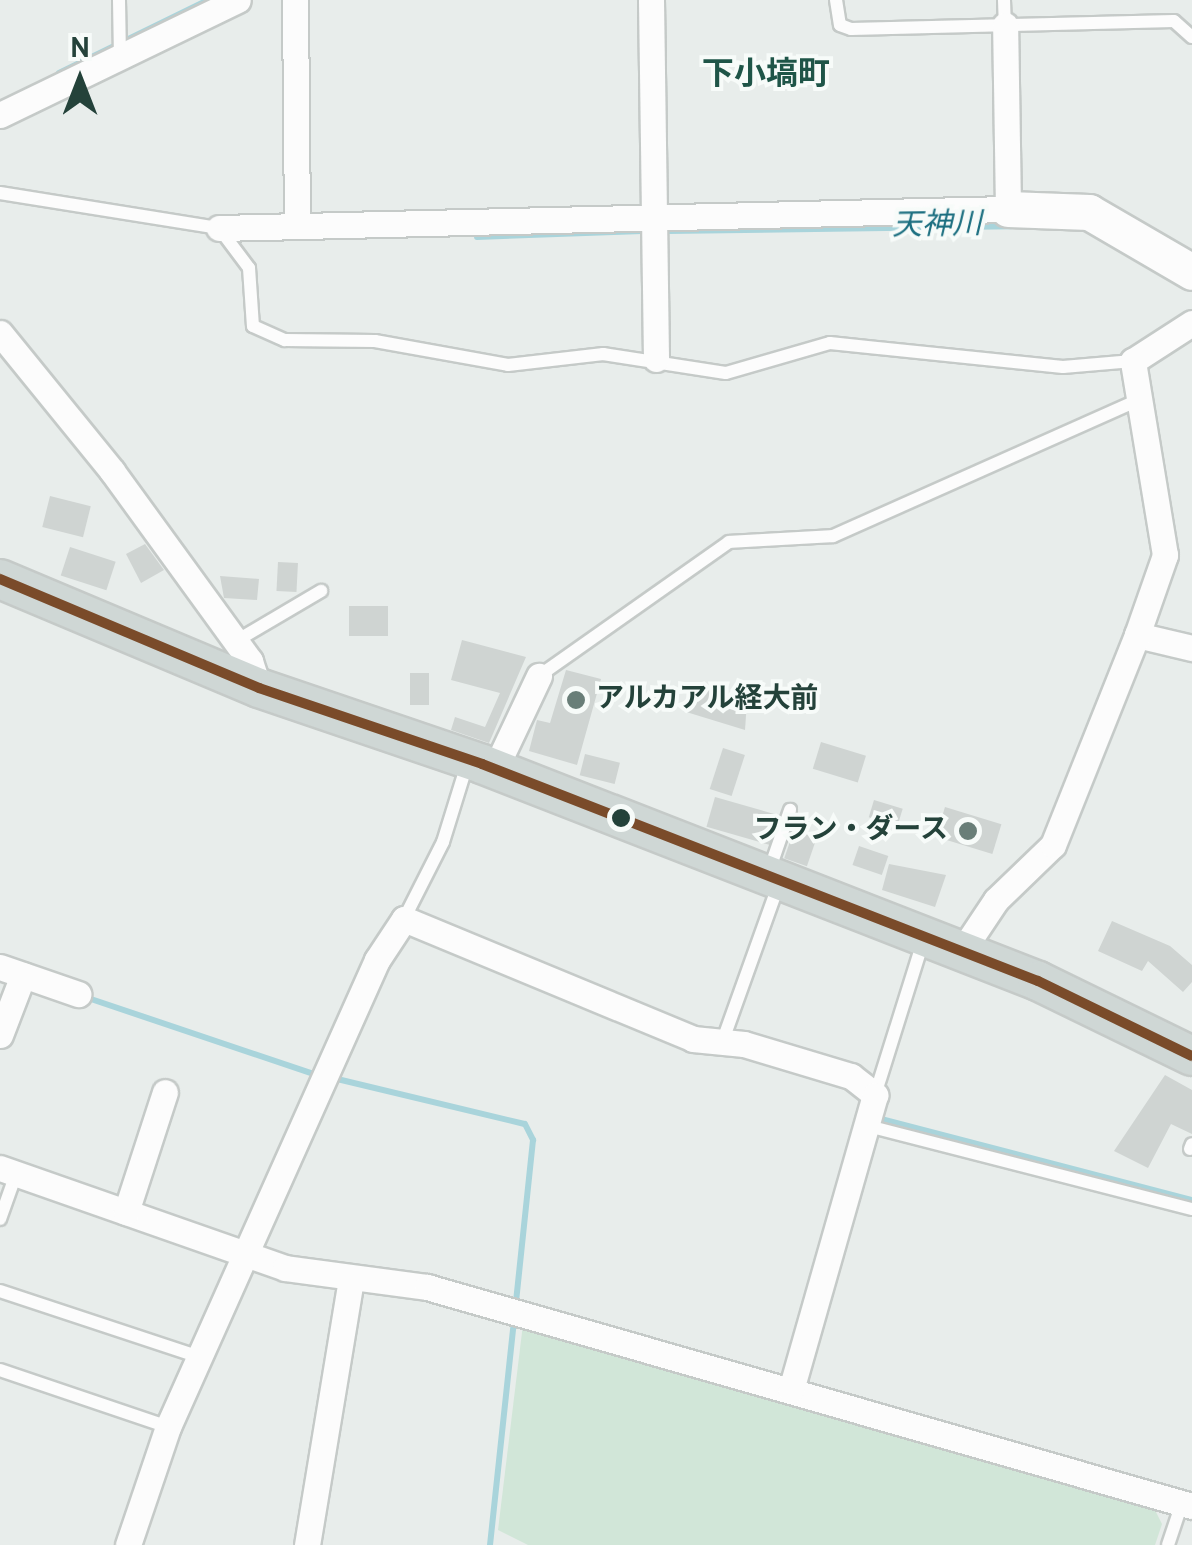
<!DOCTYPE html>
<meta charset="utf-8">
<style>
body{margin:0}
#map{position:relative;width:1192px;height:1545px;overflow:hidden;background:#e8edeb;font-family:Overpass,"Noto Sans JP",sans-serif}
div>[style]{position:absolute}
.green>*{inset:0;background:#d1e6d8}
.stream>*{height:6px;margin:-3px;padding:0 3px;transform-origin:3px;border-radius:3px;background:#a9d4db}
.building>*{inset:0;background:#cfd4d2;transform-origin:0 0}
.roads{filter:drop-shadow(2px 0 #c5cac8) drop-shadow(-2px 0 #c5cac8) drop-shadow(0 2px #c5cac8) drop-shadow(0 -2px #c5cac8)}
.lane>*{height:12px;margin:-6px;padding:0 6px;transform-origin:6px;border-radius:6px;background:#fcfcfc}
.street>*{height:25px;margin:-12.5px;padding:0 12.5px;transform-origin:12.5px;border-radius:12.5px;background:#fcfcfc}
.secondary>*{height:35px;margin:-17.5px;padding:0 17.5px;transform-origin:17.5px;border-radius:17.5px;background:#fcfcfc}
.primary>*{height:38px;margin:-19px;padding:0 19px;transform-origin:19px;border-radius:19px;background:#cfd7d5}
.bus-1>*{height:10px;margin:-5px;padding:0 5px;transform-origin:5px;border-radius:5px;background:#7a4b2a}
.dots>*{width:28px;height:28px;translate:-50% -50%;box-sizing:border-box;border:5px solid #f7fbf9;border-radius:50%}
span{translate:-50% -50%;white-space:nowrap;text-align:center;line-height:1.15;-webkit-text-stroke:8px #f7fbf9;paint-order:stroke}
.poi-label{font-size:28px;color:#24423a;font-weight:700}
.left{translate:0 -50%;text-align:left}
.right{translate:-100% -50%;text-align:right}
.water-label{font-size:30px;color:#1c6f80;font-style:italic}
.quarter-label{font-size:32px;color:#1f5548;font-weight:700}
.north{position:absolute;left:30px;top:30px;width:100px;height:100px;-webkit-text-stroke:8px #f7fbf9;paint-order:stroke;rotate:0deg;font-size:28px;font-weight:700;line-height:40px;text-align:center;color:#24423a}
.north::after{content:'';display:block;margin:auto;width:35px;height:45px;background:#24423a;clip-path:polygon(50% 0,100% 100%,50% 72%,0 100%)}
</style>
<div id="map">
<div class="green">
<div style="clip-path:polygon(523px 1324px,1152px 1504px,1162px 1524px,1155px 1545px,528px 1545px,498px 1530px)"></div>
</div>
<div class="stream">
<div style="left:59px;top:73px;width:166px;rotate:-26.1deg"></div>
<div style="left:667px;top:231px;width:344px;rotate:-0.8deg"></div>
<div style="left:477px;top:237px;width:165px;rotate:-2.1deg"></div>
<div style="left:85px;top:997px;width:248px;rotate:18.6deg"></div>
<div style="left:333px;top:1078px;width:197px;rotate:13.5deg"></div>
<div style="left:525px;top:1124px;width:18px;rotate:63deg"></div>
<div style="left:533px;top:1140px;width:164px;rotate:96deg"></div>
<div style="left:881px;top:1119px;width:321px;rotate:14.6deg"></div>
<div style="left:490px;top:1545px;width:218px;rotate:-83.9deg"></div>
</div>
<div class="building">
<div style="left:50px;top:496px;width:42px;height:32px;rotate:14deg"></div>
<div style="clip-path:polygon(145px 544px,164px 570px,141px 583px,126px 554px)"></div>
<div style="left:70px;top:547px;width:48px;height:30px;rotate:18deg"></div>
<div style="left:278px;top:562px;width:20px;height:29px;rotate:3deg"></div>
<div style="clip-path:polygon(220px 576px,259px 579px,257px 600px,224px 598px)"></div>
<div style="left:349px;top:606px;width:39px;height:30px"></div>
<div style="clip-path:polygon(462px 640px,526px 657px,489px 743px,451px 730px,455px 717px,485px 727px,500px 693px,451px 680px)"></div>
<div style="clip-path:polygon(566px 670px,601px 679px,577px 765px,529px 751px,537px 720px,550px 723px)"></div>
<div style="left:410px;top:673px;width:19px;height:32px"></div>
<div style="clip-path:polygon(696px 686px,747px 701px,745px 730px,683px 711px)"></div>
<div style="left:821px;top:742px;width:47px;height:28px;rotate:17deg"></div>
<div style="left:723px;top:748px;width:23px;height:43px;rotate:18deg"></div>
<div style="left:585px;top:754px;width:36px;height:22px;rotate:14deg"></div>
<div style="left:715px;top:797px;width:66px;height:31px;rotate:16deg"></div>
<div style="left:874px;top:800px;width:30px;height:18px;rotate:17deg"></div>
<div style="left:945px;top:807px;width:59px;height:31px;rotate:17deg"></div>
<div style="left:794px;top:830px;width:24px;height:30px;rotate:19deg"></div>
<div style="left:859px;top:846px;width:31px;height:20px;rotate:19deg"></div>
<div style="clip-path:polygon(889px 864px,946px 875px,935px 907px,882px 890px)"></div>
<div style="clip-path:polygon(1112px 921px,1170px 946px,1192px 965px,1192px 982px,1183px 992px,1148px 961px,1142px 971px,1098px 951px)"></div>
<div style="clip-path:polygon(1165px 1075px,1192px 1090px,1192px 1134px,1171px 1124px,1148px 1168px,1114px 1151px)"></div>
</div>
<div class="roads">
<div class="lane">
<div style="left:119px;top:0;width:57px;rotate:89deg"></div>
<div style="left:836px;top:0;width:25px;rotate:81deg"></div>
<div style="left:840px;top:25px;width:12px;rotate:20deg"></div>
<div style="left:851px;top:29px;width:323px;rotate:-1.4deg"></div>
<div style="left:1174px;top:21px;width:24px;rotate:42deg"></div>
<div style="left:1004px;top:0;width:25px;rotate:88deg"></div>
<div style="left:0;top:193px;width:222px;rotate:9.1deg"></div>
<div style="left:219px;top:228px;width:50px;rotate:53.1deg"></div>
<div style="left:249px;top:268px;width:58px;rotate:86.1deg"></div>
<div style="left:253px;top:326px;width:35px;rotate:24deg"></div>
<div style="left:285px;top:340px;width:90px;rotate:0.6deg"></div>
<div style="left:375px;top:341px;width:135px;rotate:10.2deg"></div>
<div style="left:508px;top:365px;width:96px;rotate:-6.6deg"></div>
<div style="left:603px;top:354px;width:124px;rotate:8.8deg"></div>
<div style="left:726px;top:373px;width:108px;rotate:-16.1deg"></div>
<div style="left:830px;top:343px;width:234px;rotate:5.9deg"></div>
<div style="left:1063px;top:367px;width:70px;rotate:-4.9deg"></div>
<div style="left:236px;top:641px;width:99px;rotate:-30.5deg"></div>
<div style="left:539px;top:676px;width:232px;rotate:-35.2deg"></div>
<div style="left:729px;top:542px;width:104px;rotate:-3.3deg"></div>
<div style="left:833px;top:536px;width:332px;rotate:-24deg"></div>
<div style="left:768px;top:874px;width:68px;rotate:-71deg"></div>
<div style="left:404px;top:919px;width:86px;rotate:-63.1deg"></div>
<div style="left:443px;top:842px;width:85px;rotate:-72.8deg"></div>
<div style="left:723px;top:1040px;width:164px;rotate:-70.3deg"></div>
<div style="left:875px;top:1095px;width:164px;rotate:-72.6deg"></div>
<div style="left:868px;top:1126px;width:334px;rotate:14.4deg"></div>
<div style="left:1190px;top:1149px;width:5px;rotate:-68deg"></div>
<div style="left:0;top:1219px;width:48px;rotate:-70.4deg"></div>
<div style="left:0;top:1291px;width:211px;rotate:18.3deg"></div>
<div style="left:0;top:1370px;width:177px;rotate:18.7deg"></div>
<div style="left:1168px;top:1545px;width:44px;rotate:-71.6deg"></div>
</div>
<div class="street">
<div style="left:295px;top:0;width:225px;rotate:89.5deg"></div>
<div style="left:651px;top:0;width:359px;rotate:89.2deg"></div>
<div style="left:0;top:115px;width:264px;rotate:-25.8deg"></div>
<div style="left:219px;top:228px;width:789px;rotate:-1.38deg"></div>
<div style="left:1008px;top:209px;width:184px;rotate:-90.9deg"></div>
<div style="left:0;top:333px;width:178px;rotate:50.9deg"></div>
<div style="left:112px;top:471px;width:235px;rotate:54deg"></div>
<div style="left:250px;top:661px;width:28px;rotate:72deg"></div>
<div style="left:1137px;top:635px;width:57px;rotate:13.3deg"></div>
<div style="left:495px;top:769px;width:103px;rotate:-64.7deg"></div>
<div style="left:962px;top:951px;width:61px;rotate:-56.3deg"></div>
<div style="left:996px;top:900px;width:79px;rotate:-44deg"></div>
<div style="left:1053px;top:845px;width:226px;rotate:-68.2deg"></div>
<div style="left:1137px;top:635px;width:85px;rotate:-70.7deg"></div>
<div style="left:1165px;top:555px;width:197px;rotate:-99.4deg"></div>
<div style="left:1133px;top:361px;width:70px;rotate:-32.8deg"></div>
<div style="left:0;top:967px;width:83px;rotate:19.1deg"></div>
<div style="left:0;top:1035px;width:64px;rotate:-69deg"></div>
<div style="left:0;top:1168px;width:302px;rotate:19.3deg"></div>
<div style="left:285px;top:1268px;width:143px;rotate:7.6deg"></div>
<div style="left:427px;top:1287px;width:796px;rotate:15.98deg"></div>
<div style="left:126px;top:1212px;width:126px;rotate:-72deg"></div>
<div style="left:128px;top:1545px;width:125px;rotate:-71.3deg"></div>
<div style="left:168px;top:1427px;width:512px;rotate:-65.89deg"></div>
<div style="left:377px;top:960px;width:49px;rotate:-56.6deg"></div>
<div style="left:404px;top:919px;width:313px;rotate:22.5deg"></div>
<div style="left:693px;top:1039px;width:51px;rotate:5.6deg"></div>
<div style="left:744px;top:1044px;width:112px;rotate:16.7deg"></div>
<div style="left:851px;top:1076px;width:31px;rotate:38deg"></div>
<div style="left:875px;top:1095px;width:307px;rotate:105.9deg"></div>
<div style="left:307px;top:1545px;width:269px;rotate:-80.6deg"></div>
</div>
<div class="secondary">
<div style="left:1008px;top:209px;width:81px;rotate:2.1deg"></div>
<div style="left:1089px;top:212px;width:119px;rotate:30.2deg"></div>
</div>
<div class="primary">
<div style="left:0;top:579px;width:281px;rotate:22.8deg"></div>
<div style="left:259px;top:688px;width:236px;rotate:18.8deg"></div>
<div style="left:482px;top:764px;width:597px;rotate:21.32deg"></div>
<div style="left:1038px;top:981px;width:171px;rotate:26deg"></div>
</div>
</div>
<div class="bus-1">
<div style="left:0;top:579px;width:281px;rotate:22.8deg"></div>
<div style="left:259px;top:688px;width:236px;rotate:18.8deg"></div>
<div style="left:482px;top:764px;width:597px;rotate:21.32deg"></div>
<div style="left:1038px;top:981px;width:171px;rotate:26deg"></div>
</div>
<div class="dots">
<div style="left:576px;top:700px;background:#697e78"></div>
<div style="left:621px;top:818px;background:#24423a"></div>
<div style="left:968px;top:831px;background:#697e78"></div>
</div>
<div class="poi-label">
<span class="left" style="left:596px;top:700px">アルカアル経大前</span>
<span class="right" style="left:948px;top:831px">フラン・ダース</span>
</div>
<div class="water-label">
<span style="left:937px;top:227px;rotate:-1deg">天神川</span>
</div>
<div class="quarter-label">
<span style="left:766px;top:76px">下小塙町</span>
</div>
<div class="north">N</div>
</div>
